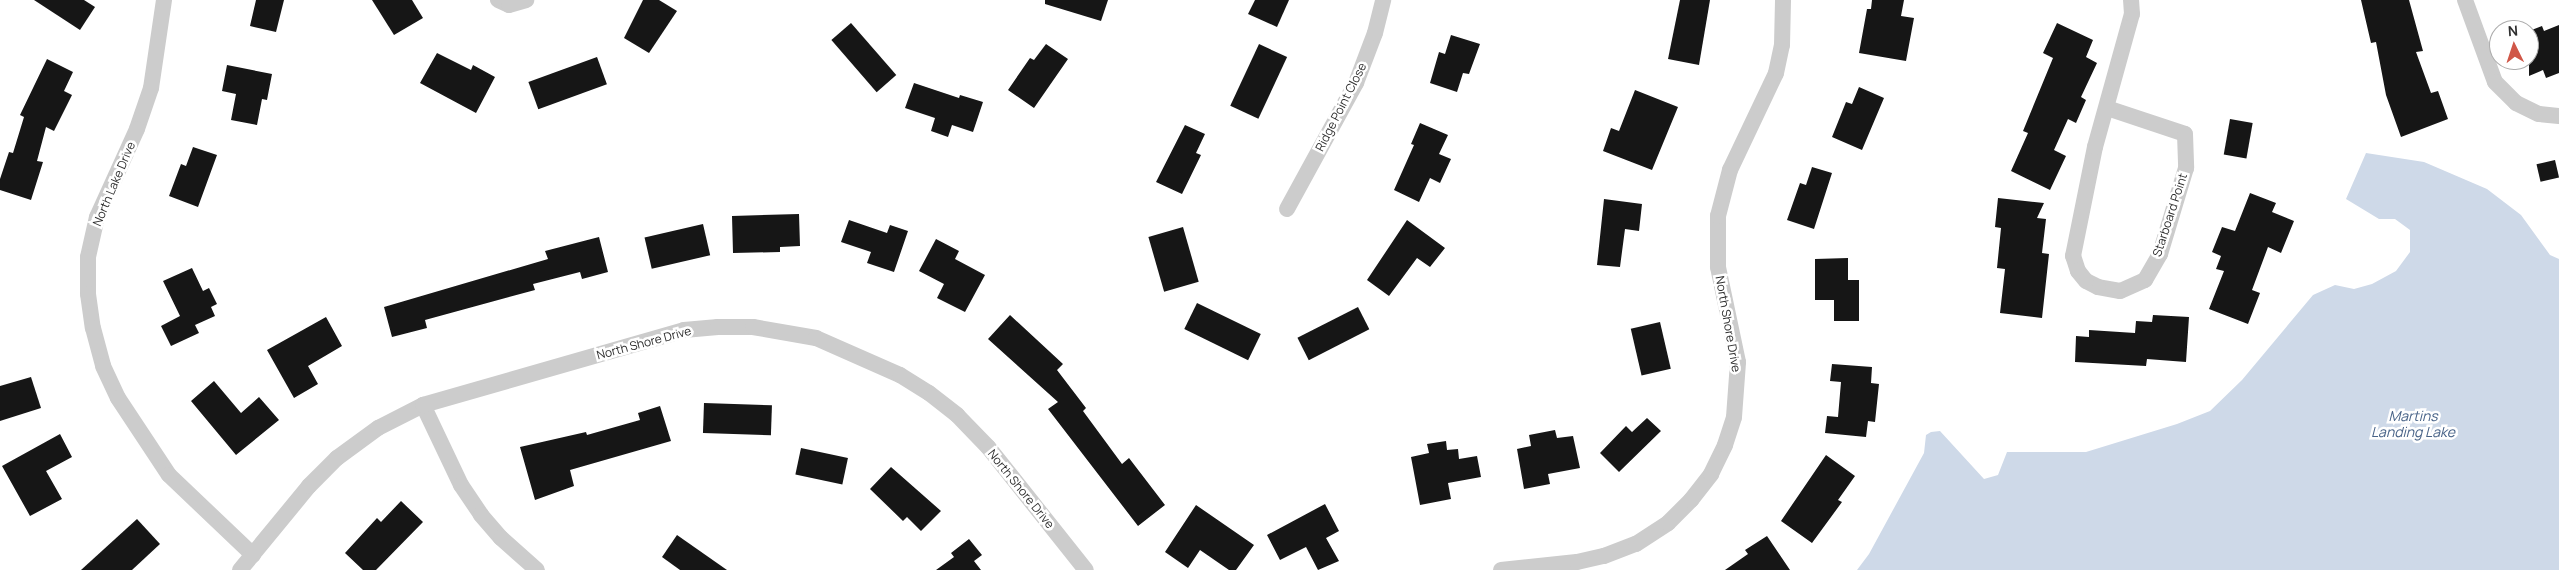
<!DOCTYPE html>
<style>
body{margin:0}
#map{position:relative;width:2559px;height:570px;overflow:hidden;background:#fff;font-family:Manrope,sans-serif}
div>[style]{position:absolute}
.water>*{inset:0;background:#ced9e8}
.building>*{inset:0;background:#161616;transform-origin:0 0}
.street>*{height:16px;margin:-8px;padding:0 8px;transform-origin:8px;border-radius:8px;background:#ccc}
span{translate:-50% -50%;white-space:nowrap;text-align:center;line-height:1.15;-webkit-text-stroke:5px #fff;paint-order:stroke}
.street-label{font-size:12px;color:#2f2f2f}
.water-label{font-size:14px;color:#476287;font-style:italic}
.north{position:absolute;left:2489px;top:20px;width:50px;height:50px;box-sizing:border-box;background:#fff;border:1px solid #acacac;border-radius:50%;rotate:356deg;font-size:14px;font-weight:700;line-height:20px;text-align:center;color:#2f2f2f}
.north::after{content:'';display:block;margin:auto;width:18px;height:22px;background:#d05748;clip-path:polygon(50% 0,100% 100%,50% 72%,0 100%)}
</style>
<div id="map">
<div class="water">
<div style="clip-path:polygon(2366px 153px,2424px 162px,2487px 189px,2521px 215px,2550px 255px,2559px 259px,2559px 570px,1857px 570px,1869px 554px,1924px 453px,1926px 435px,1931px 432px,1940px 431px,1984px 479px,1998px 475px,2007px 452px,2086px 452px,2177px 424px,2210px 411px,2242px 380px,2313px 295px,2335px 285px,2354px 289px,2372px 284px,2396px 271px,2410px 252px,2410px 230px,2395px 219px,2379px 219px,2346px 199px)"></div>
</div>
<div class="building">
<div style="clip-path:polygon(34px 0,84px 0,95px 7px,80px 30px)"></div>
<div style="clip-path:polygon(256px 0,284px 0,276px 32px,250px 26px)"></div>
<div style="clip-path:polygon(372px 0,412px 0,423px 18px,394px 35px)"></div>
<div style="clip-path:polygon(643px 0,659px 0,677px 11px,649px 53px,624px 38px)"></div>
<div style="clip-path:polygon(1045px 0,1108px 0,1101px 21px,1045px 4px)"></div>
<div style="clip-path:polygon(1255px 0,1289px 0,1277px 27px,1248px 14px)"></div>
<div style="clip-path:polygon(1680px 0,1710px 0,1699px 65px,1668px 59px)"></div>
<div style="clip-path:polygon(1872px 0,1904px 0,1901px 16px,1914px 18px,1906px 61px,1859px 53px,1867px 9px,1871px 9px)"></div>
<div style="clip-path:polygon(2361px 0,2409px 0,2423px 51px,2416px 52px,2431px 93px,2438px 91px,2448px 119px,2401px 137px,2386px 95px,2376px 42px,2371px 43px)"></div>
<div style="left:851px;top:23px;width:69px;height:26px;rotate:49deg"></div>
<div style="clip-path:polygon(2057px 23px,2093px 40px,2086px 57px,2097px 63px,2081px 97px,2086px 100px,2076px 123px,2068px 119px,2054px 150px,2066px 156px,2050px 190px,2011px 171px,2028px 133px,2023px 131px,2053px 58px,2043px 53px)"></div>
<div style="clip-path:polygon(2559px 25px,2559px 73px,2546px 78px,2543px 70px,2529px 76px,2529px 31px,2542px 26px,2544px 31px)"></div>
<div style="clip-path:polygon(1451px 35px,1480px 44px,1469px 74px,1463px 73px,1457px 92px,1430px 83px,1439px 52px,1445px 54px)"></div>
<div style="clip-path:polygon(1046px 44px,1068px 59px,1034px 108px,1008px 90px,1030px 58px,1034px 60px)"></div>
<div style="left:1259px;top:44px;width:31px;height:68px;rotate:25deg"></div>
<div style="clip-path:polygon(437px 53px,471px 70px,473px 65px,495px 77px,476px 113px,420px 83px)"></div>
<div style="left:597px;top:57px;width:29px;height:73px;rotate:70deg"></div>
<div style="clip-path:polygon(47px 59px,73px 72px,64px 91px,72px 95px,54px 131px,46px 127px,37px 161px,43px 162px,31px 200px,0 190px,0 179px,9px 152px,13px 153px,24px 117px,20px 115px)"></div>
<div style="clip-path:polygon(227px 65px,272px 74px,267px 100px,262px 99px,257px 125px,231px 120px,236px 94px,222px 91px)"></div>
<div style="clip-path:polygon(914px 83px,959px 98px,960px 95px,983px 102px,973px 132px,952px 125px,948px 137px,931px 131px,935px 118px,905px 108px)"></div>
<div style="clip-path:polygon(1859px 87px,1884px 98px,1862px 150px,1832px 137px,1846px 102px,1852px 104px)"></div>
<div style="clip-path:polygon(1635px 90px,1678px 107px,1652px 170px,1603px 151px,1611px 128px,1619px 131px)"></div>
<div style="left:2230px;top:119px;width:23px;height:36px;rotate:10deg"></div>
<div style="clip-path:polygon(1420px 123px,1448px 135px,1439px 154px,1451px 159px,1440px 183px,1430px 178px,1419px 202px,1394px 190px,1414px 145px,1411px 144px)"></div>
<div style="clip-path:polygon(1185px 125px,1205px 134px,1196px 153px,1201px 155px,1182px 194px,1156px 182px)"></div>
<div style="clip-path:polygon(193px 147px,217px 155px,198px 207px,169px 196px,181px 164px,186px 166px)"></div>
<div style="left:2555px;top:160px;width:18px;height:19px;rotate:77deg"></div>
<div style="clip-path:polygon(1812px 167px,1832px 173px,1814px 229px,1787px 220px,1800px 183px,1806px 185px)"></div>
<div style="clip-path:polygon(2250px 193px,2276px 203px,2272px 212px,2294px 221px,2281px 253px,2268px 247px,2252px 290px,2260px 293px,2248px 324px,2209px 309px,2224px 271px,2216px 269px,2221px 256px,2212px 252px,2222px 227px,2235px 231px)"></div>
<div style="clip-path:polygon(1998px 198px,2044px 203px,2037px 218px,2046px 219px,2042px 253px,2049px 254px,2042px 318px,2000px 313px,2005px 269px,1997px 268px,2001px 228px,1995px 227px)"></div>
<div style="clip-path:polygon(1604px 199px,1642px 204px,1639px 231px,1625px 229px,1620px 267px,1597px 265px)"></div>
<div style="clip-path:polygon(799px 214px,800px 246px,780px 247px,780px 252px,733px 253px,732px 216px)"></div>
<div style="clip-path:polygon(849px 220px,887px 233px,890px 225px,908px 231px,894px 272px,867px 263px,871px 252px,841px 242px)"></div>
<div style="clip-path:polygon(1407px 220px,1445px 248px,1430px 267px,1417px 258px,1389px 296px,1367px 280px)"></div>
<div style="left:703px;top:224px;width:32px;height:60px;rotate:77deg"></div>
<div style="left:1183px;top:227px;width:57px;height:36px;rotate:74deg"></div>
<div style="clip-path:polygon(599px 237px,608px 272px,582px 279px,580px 272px,533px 284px,535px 290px,425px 320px,427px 328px,392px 337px,384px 307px,548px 259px,545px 251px)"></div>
<div style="clip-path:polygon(936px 239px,959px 251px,955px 259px,985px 275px,965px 312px,937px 298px,944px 284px,919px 271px)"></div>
<div style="clip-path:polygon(1848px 258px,1848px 280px,1859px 280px,1859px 321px,1834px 321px,1834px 300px,1815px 300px,1815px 259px)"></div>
<div style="clip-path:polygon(192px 268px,203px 291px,209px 288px,217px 304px,211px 307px,215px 316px,195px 325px,199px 333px,171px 346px,161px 326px,180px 316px,163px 281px)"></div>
<div style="left:1197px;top:303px;width:71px;height:29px;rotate:26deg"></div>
<div style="left:1358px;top:307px;width:25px;height:68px;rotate:63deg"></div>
<div style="clip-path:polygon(1010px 315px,1063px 364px,1057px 370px,1086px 408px,1083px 411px,1122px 464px,1129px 458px,1165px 505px,1138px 526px,1048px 409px,1058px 402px,988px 339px)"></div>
<div style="clip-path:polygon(2153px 315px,2189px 317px,2186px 362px,2147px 359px,2146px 366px,2075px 362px,2076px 336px,2089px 337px,2089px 330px,2135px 333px,2136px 321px,2152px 322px)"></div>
<div style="clip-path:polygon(326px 317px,342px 346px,308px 366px,318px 384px,294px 398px,267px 350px)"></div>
<div style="left:1660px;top:322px;width:48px;height:30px;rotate:77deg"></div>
<div style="clip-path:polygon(1832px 364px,1872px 367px,1871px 383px,1879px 384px,1875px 422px,1868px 421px,1866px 437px,1825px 433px,1827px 416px,1838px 417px,1841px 382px,1830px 381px)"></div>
<div style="clip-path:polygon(31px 377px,41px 408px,0 421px,0 386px)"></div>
<div style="clip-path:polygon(214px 381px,241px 413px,259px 397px,279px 420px,236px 455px,191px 401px)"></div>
<div style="left:704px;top:403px;width:68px;height:30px;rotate:2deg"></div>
<div style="clip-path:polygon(660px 406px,671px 441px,570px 470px,574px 486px,535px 500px,520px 447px,586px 432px,587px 435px,640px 420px,638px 413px)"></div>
<div style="clip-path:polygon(1647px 418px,1661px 431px,1619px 472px,1600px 453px,1626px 426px,1632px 432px)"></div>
<div style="clip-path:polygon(1555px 430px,1557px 438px,1573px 436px,1580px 468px,1548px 474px,1550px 484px,1524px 489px,1517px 449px,1531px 446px,1529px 435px)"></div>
<div style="clip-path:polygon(60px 434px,72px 457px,46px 471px,62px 499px,30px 516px,2px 466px)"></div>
<div style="clip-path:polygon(1446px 441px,1447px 450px,1458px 449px,1459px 459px,1477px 456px,1481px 477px,1448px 483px,1451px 499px,1420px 505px,1411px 457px,1429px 453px,1427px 444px)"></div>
<div style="left:801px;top:448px;width:48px;height:27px;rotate:12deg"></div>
<div style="clip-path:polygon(1826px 455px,1855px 476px,1838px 500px,1842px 502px,1812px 543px,1781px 521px)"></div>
<div style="clip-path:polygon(891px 467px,941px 511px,921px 531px,907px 517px,903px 521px,870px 489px)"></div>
<div style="clip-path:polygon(401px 501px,423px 522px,376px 570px,363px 570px,345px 553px,377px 518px,381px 522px)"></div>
<div style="clip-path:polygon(1325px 504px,1339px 531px,1326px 538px,1339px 561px,1318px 570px,1306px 547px,1280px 560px,1267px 535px)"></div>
<div style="clip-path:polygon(1196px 505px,1254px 545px,1236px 570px,1229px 570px,1200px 550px,1188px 568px,1165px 552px)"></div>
<div style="clip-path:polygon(137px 519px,160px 544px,132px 570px,81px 570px)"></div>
<div style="clip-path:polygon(677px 535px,727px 570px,680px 570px,662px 557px)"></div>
<div style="clip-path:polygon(1767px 536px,1790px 570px,1725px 570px,1748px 554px,1745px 550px)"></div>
<div style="clip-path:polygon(969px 539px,982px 555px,974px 561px,981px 570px,936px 570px,954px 557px,951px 553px)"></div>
</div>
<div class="street">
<div style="left:164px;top:0;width:89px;rotate:98.4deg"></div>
<div style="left:151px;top:88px;width:43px;rotate:108.9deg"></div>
<div style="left:137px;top:129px;width:97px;rotate:114.4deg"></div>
<div style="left:97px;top:217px;width:41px;rotate:102.7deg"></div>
<div style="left:88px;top:257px;width:37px;rotate:90deg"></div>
<div style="left:88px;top:294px;width:34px;rotate:82deg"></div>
<div style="left:93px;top:328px;width:39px;rotate:75deg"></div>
<div style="left:103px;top:366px;width:35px;rotate:65deg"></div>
<div style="left:118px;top:398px;width:92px;rotate:56.5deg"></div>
<div style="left:169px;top:475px;width:116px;rotate:43.6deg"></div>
<div style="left:498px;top:0;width:12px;rotate:24deg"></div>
<div style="left:509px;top:5px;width:18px;rotate:-16deg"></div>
<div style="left:2465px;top:0;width:87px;rotate:69.9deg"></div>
<div style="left:2495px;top:82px;width:30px;rotate:45deg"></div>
<div style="left:2516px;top:103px;width:25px;rotate:26deg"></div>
<div style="left:2539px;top:114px;width:20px;rotate:6deg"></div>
<div style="left:2107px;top:108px;width:82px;rotate:18.4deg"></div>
<div style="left:2185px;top:134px;width:34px;rotate:88deg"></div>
<div style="left:2186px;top:168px;width:90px;rotate:106.8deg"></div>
<div style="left:2160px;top:254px;width:30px;rotate:120deg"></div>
<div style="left:2145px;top:280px;width:27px;rotate:156deg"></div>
<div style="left:2120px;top:291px;width:22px;rotate:-170deg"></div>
<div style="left:2098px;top:287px;width:13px;rotate:-153deg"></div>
<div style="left:2086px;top:281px;width:13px;rotate:-129deg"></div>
<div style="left:2078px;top:271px;width:16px;rotate:-108deg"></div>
<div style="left:2073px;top:256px;width:111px;rotate:-78.6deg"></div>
<div style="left:2095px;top:147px;width:138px;rotate:-74.5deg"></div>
<div style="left:2132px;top:14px;width:14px;rotate:-94deg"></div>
<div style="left:1287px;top:209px;width:144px;rotate:-61.3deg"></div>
<div style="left:1356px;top:83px;width:53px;rotate:-69.2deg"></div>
<div style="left:1375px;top:33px;width:34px;rotate:-76deg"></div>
<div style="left:423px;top:405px;width:89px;rotate:64.6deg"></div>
<div style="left:461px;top:485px;width:36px;rotate:56deg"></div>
<div style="left:481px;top:515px;width:30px;rotate:49deg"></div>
<div style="left:501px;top:538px;width:48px;rotate:41.6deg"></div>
<div style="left:240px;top:570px;width:109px;rotate:-50.6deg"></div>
<div style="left:309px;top:486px;width:40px;rotate:-45deg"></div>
<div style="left:337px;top:458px;width:51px;rotate:-36.2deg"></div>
<div style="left:378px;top:428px;width:51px;rotate:-27.1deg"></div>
<div style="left:423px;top:405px;width:272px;rotate:-16deg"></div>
<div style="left:684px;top:330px;width:34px;rotate:-5deg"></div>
<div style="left:718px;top:327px;width:35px"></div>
<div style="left:753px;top:327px;width:64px;rotate:9.9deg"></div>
<div style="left:816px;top:338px;width:92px;rotate:23.8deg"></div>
<div style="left:900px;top:375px;width:34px;rotate:32deg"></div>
<div style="left:929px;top:393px;width:36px;rotate:38deg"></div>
<div style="left:957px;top:415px;width:45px;rotate:45.9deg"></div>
<div style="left:988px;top:447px;width:157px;rotate:51.5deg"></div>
<div style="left:1501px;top:570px;width:76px;rotate:-6deg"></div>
<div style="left:1577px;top:562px;width:28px;rotate:-13deg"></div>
<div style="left:1604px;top:556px;width:34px;rotate:-21deg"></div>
<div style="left:1636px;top:544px;width:38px;rotate:-33deg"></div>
<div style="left:1668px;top:523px;width:33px;rotate:-45deg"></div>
<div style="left:1691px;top:500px;width:33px;rotate:-52deg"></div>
<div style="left:1711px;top:474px;width:32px;rotate:-64deg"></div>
<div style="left:1725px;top:445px;width:29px;rotate:-72deg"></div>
<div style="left:1734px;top:417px;width:55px;rotate:-85.8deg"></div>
<div style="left:1738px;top:362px;width:97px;rotate:-101.9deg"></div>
<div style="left:1718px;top:267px;width:51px;rotate:-90deg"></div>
<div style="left:1718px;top:216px;width:48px;rotate:-75.4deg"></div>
<div style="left:1730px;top:170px;width:107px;rotate:-64.6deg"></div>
<div style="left:1776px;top:73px;width:29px;rotate:-78deg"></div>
<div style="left:1782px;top:45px;width:45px;rotate:-88.7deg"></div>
</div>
<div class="street-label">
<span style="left:1341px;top:107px;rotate:-63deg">Ridge Point Close</span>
<span style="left:114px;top:184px;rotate:-67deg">North Lake Drive</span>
<span style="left:2170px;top:215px;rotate:-72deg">Starboard Point</span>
<span style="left:1728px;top:324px;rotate:80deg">North Shore Drive</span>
<span style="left:644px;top:343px;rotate:-15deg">North Shore Drive</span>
<span style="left:1021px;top:489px;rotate:51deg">North Shore Drive</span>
</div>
<div class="water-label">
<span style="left:2413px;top:424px">Martins<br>Landing Lake</span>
</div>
<div class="north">N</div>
</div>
